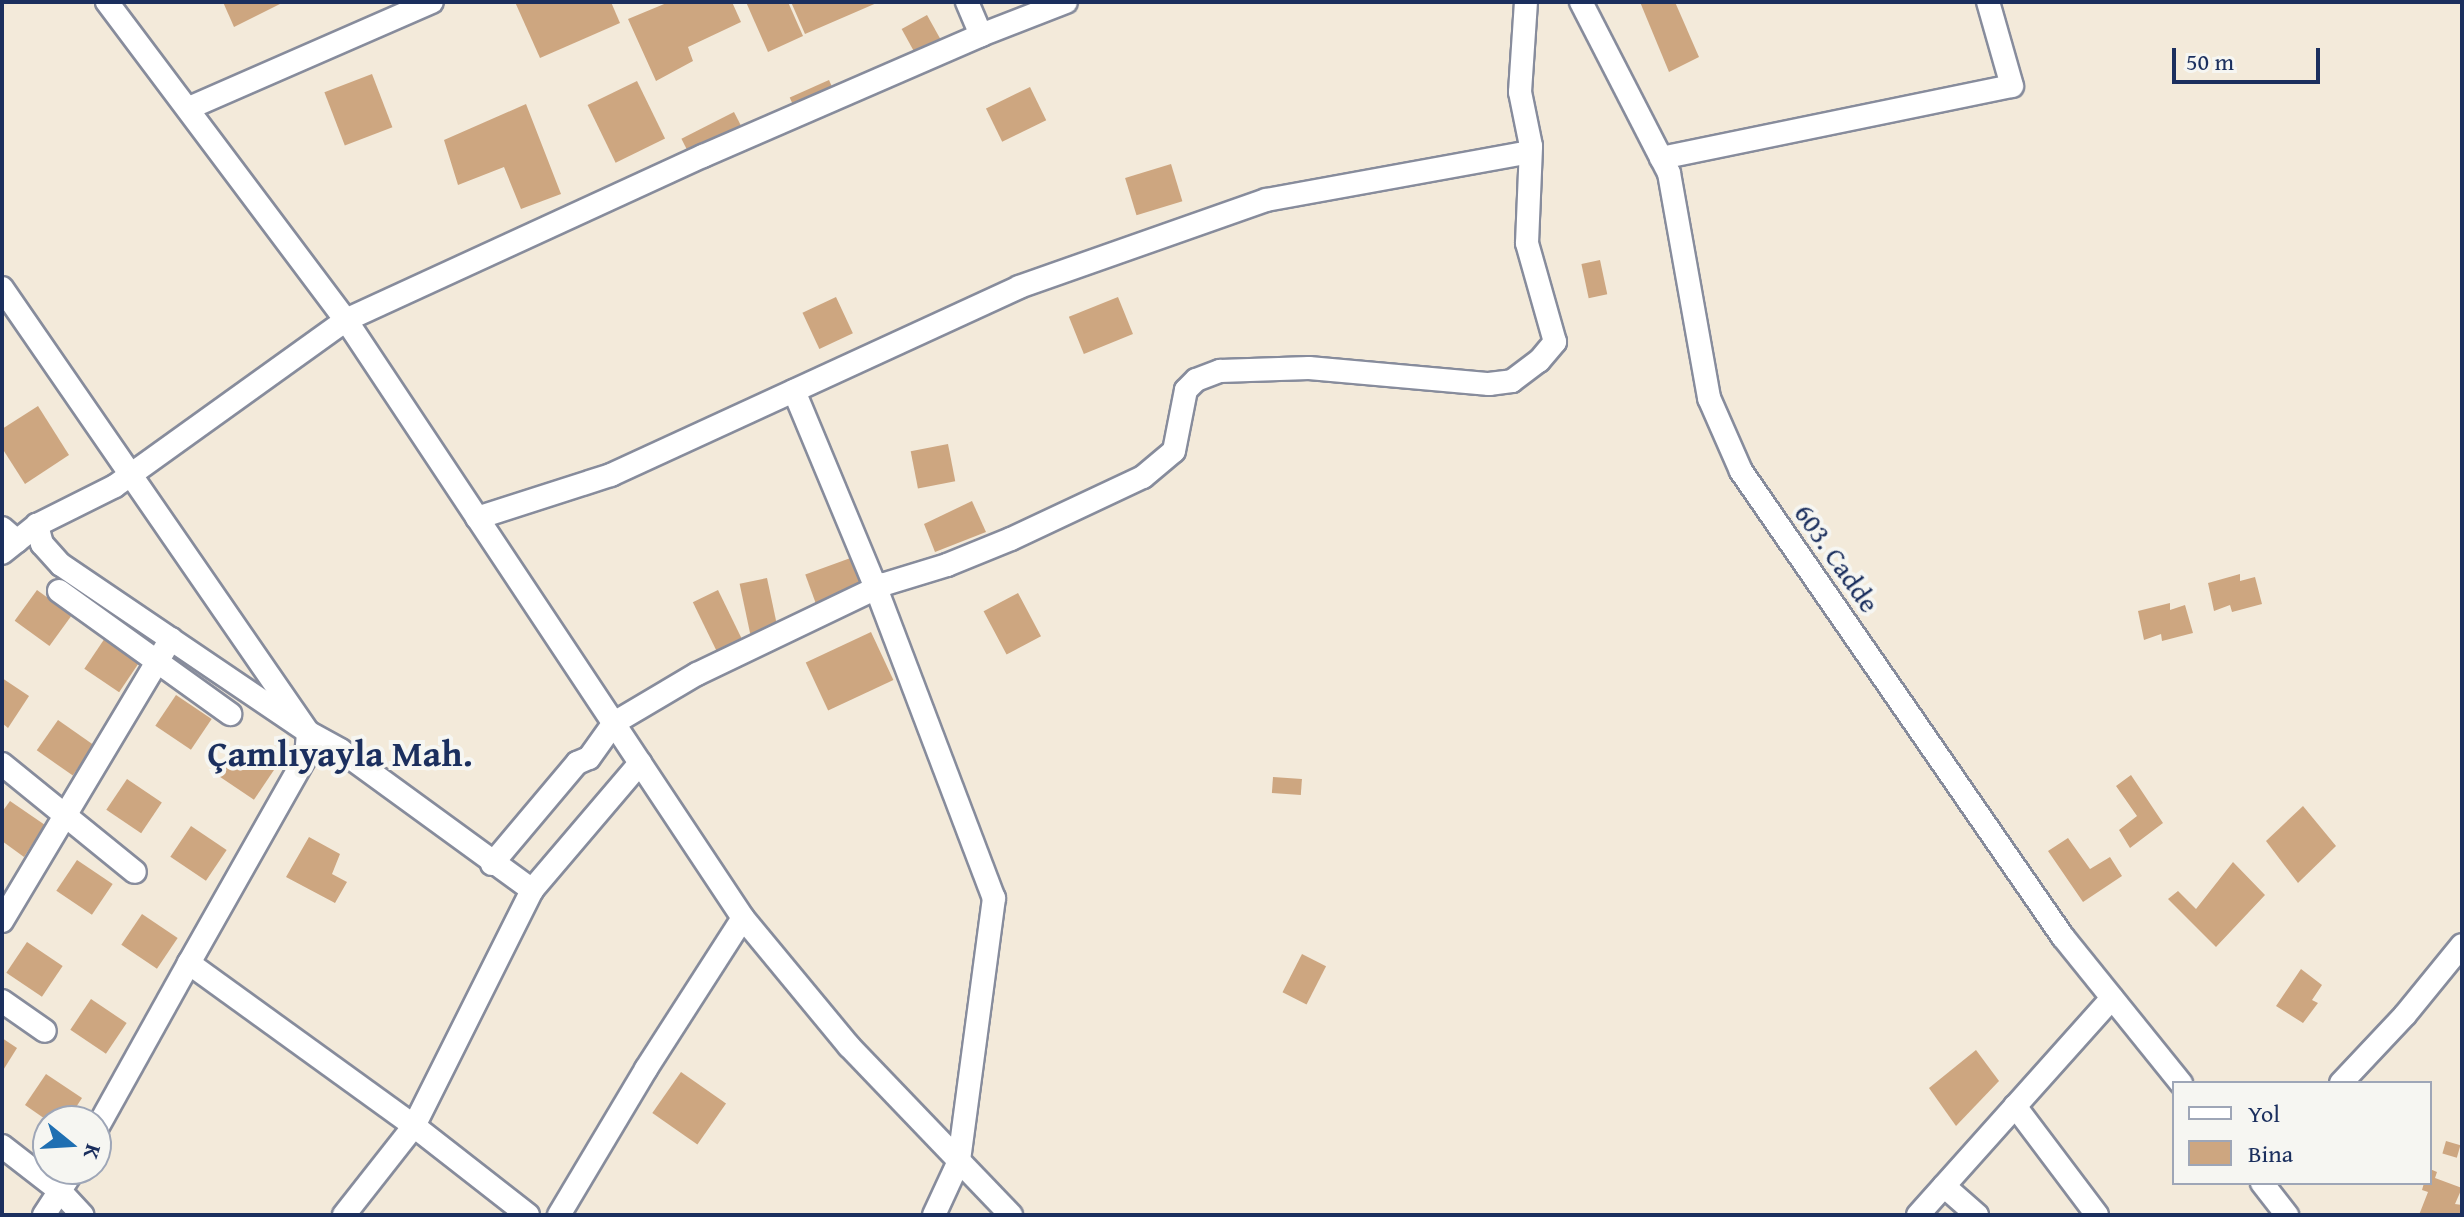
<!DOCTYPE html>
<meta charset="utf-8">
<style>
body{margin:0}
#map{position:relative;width:2464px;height:1217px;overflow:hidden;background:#f3eada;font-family:"Gentium Book Plus",serif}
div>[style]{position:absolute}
.building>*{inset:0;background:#cda680;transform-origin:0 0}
.roads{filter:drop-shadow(2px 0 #878c9c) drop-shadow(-2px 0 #878c9c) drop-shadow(0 2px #878c9c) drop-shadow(0 -2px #878c9c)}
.minor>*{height:22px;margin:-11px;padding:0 11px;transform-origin:11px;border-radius:11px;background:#fff}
span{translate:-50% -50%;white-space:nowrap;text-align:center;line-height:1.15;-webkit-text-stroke:8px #f6f6f2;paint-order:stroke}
.street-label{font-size:28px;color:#1b2f5e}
.district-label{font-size:36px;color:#1b2f5e;font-weight:700}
.frame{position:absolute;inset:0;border:4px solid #1b2f5e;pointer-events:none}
.legend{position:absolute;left:2172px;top:1081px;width:260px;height:104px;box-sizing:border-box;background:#f6f6f2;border:2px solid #9ea6b7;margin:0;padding:10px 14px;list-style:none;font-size:24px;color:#1b2f5e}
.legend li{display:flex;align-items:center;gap:16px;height:40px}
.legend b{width:40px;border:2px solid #9ea6b7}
.north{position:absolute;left:32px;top:1105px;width:80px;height:80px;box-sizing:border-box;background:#f6f6f2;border:2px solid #9ea6b7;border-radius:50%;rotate:108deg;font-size:22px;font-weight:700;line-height:32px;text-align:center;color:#1b2f5e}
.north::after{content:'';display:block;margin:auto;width:28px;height:36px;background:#1f6fb2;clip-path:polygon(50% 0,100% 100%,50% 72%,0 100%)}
.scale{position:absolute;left:2172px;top:48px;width:148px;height:36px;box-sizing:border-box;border:4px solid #1b2f5e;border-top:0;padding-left:10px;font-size:24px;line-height:28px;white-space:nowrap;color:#1b2f5e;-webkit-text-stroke:6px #f6f6f2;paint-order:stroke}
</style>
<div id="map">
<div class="building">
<div style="clip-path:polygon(223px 2px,284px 2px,234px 27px)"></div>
<div style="clip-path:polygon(515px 2px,611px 2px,620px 23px,540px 58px)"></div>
<div style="clip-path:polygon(669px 2px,732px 2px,741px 22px,688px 47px,693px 61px,656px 81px,628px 19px)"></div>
<div style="clip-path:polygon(746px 2px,788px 2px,803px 36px,768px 52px)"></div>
<div style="clip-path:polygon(791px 2px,879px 2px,805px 34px)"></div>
<div style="clip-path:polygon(1640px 2px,1675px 2px,1699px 57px,1669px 72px)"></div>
<div style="left:927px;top:15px;width:31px;height:29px;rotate:61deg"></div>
<div style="left:372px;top:74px;width:57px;height:51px;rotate:69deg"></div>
<div style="left:829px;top:80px;width:17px;height:43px;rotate:66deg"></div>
<div style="left:637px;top:81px;width:64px;height:55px;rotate:64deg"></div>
<div style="left:1030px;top:87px;width:37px;height:49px;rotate:64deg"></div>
<div style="clip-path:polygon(526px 104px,561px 194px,521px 209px,504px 167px,458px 185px,444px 140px)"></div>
<div style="left:734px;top:112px;width:22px;height:59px;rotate:63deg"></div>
<div style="left:1171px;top:164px;width:39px;height:48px;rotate:73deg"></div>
<div style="left:1600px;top:260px;width:35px;height:19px;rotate:78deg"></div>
<div style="left:836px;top:297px;width:40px;height:37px;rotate:65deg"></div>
<div style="left:1118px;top:297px;width:40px;height:53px;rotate:68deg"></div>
<div style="clip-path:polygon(38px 406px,69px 455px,25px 484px,2px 448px,2px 429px)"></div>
<div style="left:948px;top:444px;width:38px;height:38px;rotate:79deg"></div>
<div style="clip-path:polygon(972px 501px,986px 532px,935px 552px,924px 524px)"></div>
<div style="left:856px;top:556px;width:32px;height:54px;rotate:70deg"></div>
<div style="clip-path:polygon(2240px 574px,2240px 581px,2255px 577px,2262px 604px,2232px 612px,2230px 605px,2214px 611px,2208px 583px)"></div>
<div style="left:767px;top:578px;width:51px;height:28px;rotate:78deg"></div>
<div style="left:37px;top:590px;width:43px;height:38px;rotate:36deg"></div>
<div style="left:718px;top:590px;width:57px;height:28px;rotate:64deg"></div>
<div style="left:1018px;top:593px;width:49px;height:39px;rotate:62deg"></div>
<div style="clip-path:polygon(2170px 603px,2170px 610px,2185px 605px,2193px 633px,2162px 641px,2161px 634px,2144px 640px,2138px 611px)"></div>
<div style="left:871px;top:632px;width:53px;height:72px;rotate:65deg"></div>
<div style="left:105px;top:638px;width:42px;height:37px;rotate:34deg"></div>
<div style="clip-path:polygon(2px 678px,29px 696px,8px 728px,2px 723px)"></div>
<div style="left:176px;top:695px;width:43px;height:37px;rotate:34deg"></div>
<div style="left:58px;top:720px;width:44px;height:37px;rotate:35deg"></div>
<div style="left:239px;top:745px;width:43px;height:37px;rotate:34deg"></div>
<div style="clip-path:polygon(2131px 775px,2163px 823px,2130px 848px,2119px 830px,2137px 816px,2116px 786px)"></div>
<div style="left:1273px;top:777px;width:29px;height:16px;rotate:4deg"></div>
<div style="left:127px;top:779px;width:42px;height:37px;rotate:34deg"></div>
<div style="clip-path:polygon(10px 801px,45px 825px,24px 857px,2px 841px,2px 812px)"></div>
<div style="clip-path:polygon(2303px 806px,2336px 846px,2298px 883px,2266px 841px)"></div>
<div style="left:191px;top:826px;width:43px;height:37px;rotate:34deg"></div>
<div style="clip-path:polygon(309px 837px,340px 854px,332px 874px,347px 882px,335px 903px,286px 877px)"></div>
<div style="clip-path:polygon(2068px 838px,2090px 869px,2110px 857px,2122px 876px,2083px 902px,2048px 851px)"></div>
<div style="left:77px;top:860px;width:43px;height:37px;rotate:34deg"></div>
<div style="clip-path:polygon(2233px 862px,2265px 895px,2216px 947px,2168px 899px,2178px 891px,2196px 909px)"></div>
<div style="left:142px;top:914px;width:43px;height:37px;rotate:34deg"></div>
<div style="left:27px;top:942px;width:43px;height:37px;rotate:34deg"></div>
<div style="left:1302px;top:954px;width:27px;height:43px;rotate:27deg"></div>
<div style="clip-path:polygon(2301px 969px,2322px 985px,2312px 1000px,2318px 1003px,2303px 1023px,2276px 1006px)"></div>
<div style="left:91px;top:999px;width:43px;height:37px;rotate:34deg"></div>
<div style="clip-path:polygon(2px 1038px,17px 1048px,2px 1072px)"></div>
<div style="clip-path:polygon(1976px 1050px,1999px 1081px,1956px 1126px,1929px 1088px)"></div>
<div style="left:681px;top:1072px;width:55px;height:50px;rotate:35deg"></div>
<div style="clip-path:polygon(46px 1074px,82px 1098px,67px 1121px,48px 1121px,25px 1105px)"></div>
<div style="left:2446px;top:1141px;width:15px;height:13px;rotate:16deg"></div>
<div style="clip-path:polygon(2430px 1169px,2437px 1172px,2435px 1178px,2462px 1188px,2455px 1204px,2462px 1205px,2460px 1215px,2419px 1215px,2428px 1192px,2422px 1190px,2424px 1183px,2430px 1183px)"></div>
</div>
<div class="roads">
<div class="minor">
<div style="left:107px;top:2px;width:398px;rotate:53.1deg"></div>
<div style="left:346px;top:320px;width:718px;rotate:56.42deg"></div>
<div style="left:743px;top:918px;width:166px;rotate:50.4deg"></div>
<div style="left:849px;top:1046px;width:234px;rotate:46.2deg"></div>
<div style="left:967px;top:2px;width:36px;rotate:67deg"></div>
<div style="left:1581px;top:2px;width:192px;rotate:62.8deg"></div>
<div style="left:1669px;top:173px;width:229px;rotate:79.9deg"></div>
<div style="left:1709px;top:398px;width:80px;rotate:66.3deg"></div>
<div style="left:1741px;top:471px;width:566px;rotate:55.36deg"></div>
<div style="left:2063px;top:937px;width:188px;rotate:51.1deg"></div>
<div style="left:189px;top:108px;width:265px;rotate:-23.6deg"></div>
<div style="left:1661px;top:158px;width:358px;rotate:-11.6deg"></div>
<div style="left:2012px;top:86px;width:87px;rotate:-105.9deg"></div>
<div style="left:2px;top:288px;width:539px;rotate:55.43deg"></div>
<div style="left:308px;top:732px;width:37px;rotate:29deg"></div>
<div style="left:340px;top:750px;width:238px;rotate:36.1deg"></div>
<div style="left:532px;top:890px;width:167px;rotate:-49.6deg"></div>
<div style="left:794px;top:391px;width:213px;rotate:67.4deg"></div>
<div style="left:876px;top:588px;width:332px;rotate:69.2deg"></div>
<div style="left:994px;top:898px;width:265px;rotate:97.6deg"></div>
<div style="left:959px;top:1161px;width:60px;rotate:114.8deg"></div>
<div style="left:477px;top:518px;width:141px;rotate:-17.8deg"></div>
<div style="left:611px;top:475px;width:449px;rotate:-24.7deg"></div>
<div style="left:1019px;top:287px;width:262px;rotate:-19.4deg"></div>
<div style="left:1266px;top:200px;width:268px;rotate:-10.3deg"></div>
<div style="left:2px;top:528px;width:20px;rotate:41deg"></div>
<div style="left:2px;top:553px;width:45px;rotate:-38.7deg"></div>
<div style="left:59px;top:591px;width:211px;rotate:35.7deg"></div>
<div style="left:2px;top:764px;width:171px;rotate:39.1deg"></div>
<div style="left:492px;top:864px;width:132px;rotate:-49.9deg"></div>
<div style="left:577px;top:763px;width:13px;rotate:-23deg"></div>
<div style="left:589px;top:758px;width:43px;rotate:-54.5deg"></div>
<div style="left:614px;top:723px;width:96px;rotate:-30.6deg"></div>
<div style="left:697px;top:674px;width:208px;rotate:-25.6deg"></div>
<div style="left:885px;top:584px;width:65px;rotate:-17deg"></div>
<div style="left:947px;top:565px;width:69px;rotate:-22.1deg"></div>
<div style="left:1011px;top:539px;width:146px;rotate:-25.2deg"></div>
<div style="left:1143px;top:477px;width:40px;rotate:-40deg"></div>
<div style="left:1174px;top:451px;width:62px;rotate:-78.9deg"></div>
<div style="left:1186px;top:390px;width:14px;rotate:-45deg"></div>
<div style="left:1196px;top:380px;width:26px;rotate:-21deg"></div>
<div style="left:1220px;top:371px;width:89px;rotate:-1.9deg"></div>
<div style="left:1309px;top:368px;width:181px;rotate:5.1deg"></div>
<div style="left:1489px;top:384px;width:23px;rotate:-7deg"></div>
<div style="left:1512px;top:381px;width:34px;rotate:-37deg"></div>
<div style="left:1539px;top:361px;width:25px;rotate:-50deg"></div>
<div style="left:1555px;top:342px;width:103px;rotate:-105.8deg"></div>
<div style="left:1527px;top:243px;width:97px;rotate:-87.6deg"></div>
<div style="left:1531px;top:146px;width:55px;rotate:-101.5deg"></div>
<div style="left:1520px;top:92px;width:90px;rotate:-86.2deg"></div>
<div style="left:2px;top:921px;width:329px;rotate:-59.1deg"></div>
<div style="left:2px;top:1001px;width:52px;rotate:34.9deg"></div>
<div style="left:2341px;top:1083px;width:93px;rotate:-46.7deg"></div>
<div style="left:2405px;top:1015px;width:90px;rotate:-50.8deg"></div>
<div style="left:2015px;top:1106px;width:136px;rotate:53deg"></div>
<div style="left:96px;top:1130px;width:191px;rotate:-60.9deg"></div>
<div style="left:2px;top:1146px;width:73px;rotate:37.8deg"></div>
<div style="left:60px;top:1191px;width:33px;rotate:47deg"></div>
<div style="left:2262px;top:1183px;width:41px;rotate:52deg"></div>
<div style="left:1944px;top:1186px;width:44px;rotate:41.3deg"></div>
<div style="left:44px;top:1215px;width:55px;rotate:-56.9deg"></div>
<div style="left:344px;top:1215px;width:113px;rotate:-51.8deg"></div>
<div style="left:414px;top:1126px;width:278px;rotate:-144.1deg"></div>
<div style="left:189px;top:963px;width:238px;rotate:-60.5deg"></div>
<div style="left:306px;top:756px;width:24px;rotate:-85deg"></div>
<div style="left:308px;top:732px;width:298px;rotate:-145.9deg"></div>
<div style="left:61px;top:565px;width:28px;rotate:-132deg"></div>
<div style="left:42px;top:544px;width:20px;rotate:-105deg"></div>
<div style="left:37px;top:525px;width:87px;rotate:-26.6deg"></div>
<div style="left:115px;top:486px;width:284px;rotate:-35.7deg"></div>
<div style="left:346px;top:320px;width:393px;rotate:-24.7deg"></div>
<div style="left:703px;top:156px;width:303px;rotate:-23.5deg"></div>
<div style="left:981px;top:35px;width:91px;rotate:-21.2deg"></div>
<div style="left:528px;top:1215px;width:145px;rotate:-142deg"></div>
<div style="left:414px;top:1126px;width:264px;rotate:-63.4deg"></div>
<div style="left:559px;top:1215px;width:170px;rotate:-59.2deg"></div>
<div style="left:646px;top:1069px;width:179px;rotate:-57.3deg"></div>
<div style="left:1918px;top:1215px;width:291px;rotate:-48.2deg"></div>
</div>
</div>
<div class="street-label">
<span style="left:1837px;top:558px;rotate:55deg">603. Cadde</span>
</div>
<div class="district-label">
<span style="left:340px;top:753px">Çamlıyayla Mah.</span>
</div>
<div class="frame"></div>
<ul class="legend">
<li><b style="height:10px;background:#fff"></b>Yol</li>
<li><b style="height:22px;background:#cda680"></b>Bina</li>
</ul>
<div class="north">K</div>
<div class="scale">50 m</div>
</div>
